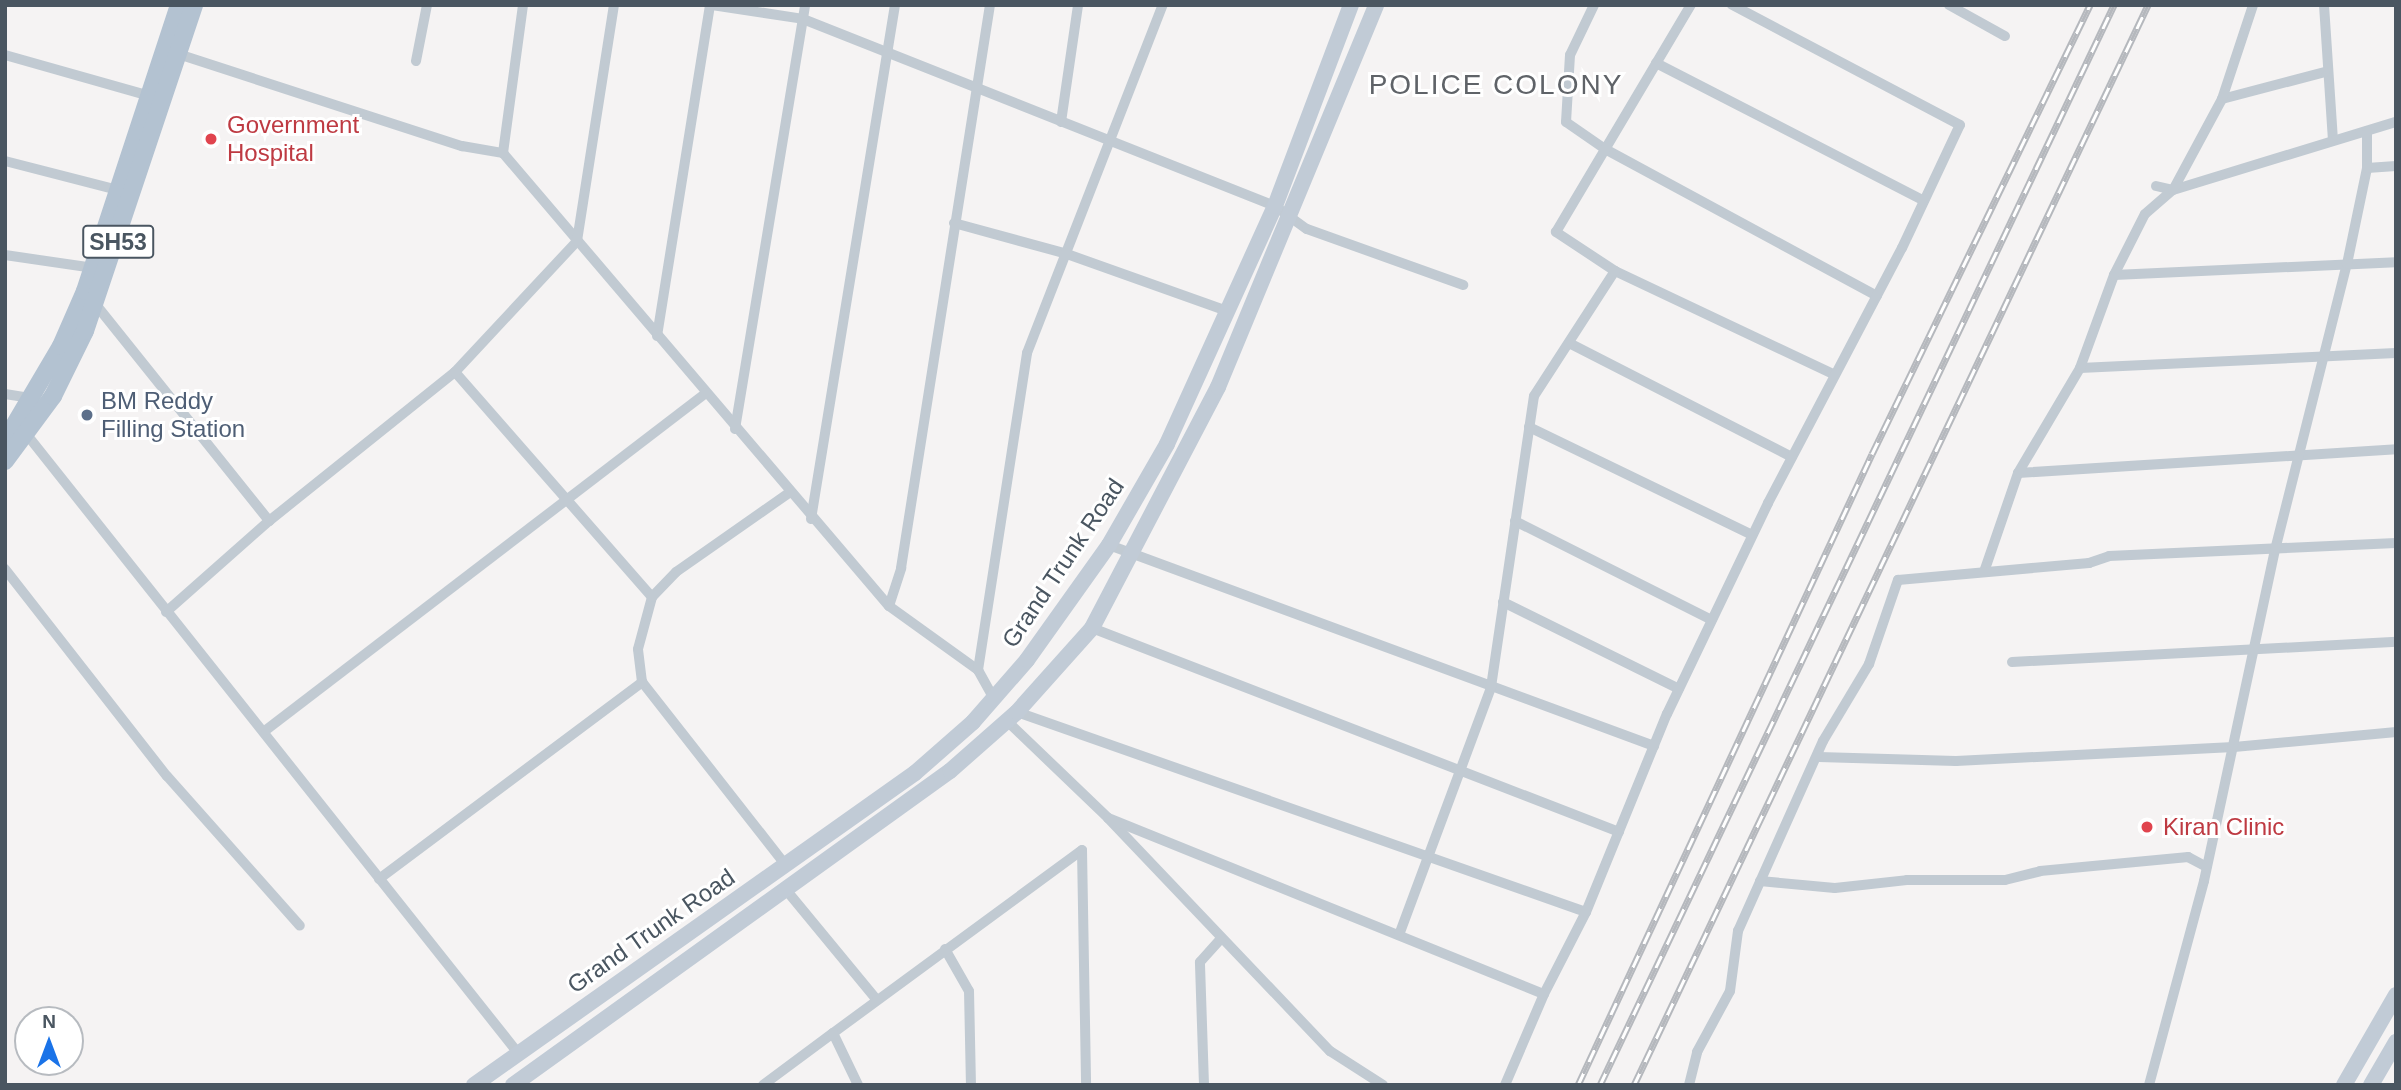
<!DOCTYPE html>
<style>
body{margin:0}
#map{position:relative;width:2401px;height:1090px;overflow:hidden;background:#f5f3f3;font-family:Helvetica,sans-serif}
div>[style]{position:absolute}
.street>*{height:10px;margin:-5px;padding:0 5px;transform-origin:5px;border-radius:5px;background:#c1cad2}
.secondary>*{height:16px;margin:-8px;padding:0 8px;transform-origin:8px;border-radius:8px;background:#c1cbd6}
.primary>*{height:18px;margin:-9px;padding:0 9px;transform-origin:9px;border-radius:9px;background:#b3c2d1}
.rail>*{height:7px;margin-top:-3.5px;transform-origin:0;background:repeating-linear-gradient(90deg,#fff 0 13px,#b5b8bd 0 26px);box-sizing:border-box;border-block:2px solid #b5b8bd}
.dots>*{width:19px;height:19px;translate:-50% -50%;box-sizing:border-box;border:4px solid #fff;border-radius:50%}
span{translate:-50% -50%;white-space:nowrap;text-align:center;line-height:1.15;-webkit-text-stroke:6px #fff;paint-order:stroke}
.shield-label span{padding:2px 5px;background:#fff;border:2px solid;border-radius:5px;-webkit-text-stroke-width:0}
.shield-label{font-size:23px;color:#4a5661;font-weight:700}
.health-label{font-size:24px;color:#be3a42}
.left{translate:0 -50%;text-align:left}
.service-label{font-size:24px;color:#4e5e75}
.street-label{font-size:24px;color:#4a5661}
.quarter-label{font-size:28px;color:#5f6368;letter-spacing:2px}
.frame{position:absolute;inset:0;border:7px solid #4a5661;pointer-events:none}
.north{position:absolute;left:14px;top:1006px;width:70px;height:70px;box-sizing:border-box;background:#fff;border:2px solid #b7bbc0;border-radius:50%;rotate:0deg;font-size:19px;font-weight:700;line-height:28px;text-align:center;color:#4a5661}
.north::after{content:'';display:block;margin:auto;width:24px;height:32px;background:#1a73e8;clip-path:polygon(50% 0,100% 100%,50% 72%,0 100%)}
</style>
<div id="map">
<div class="street">
<div style="left:712px;top:5px;width:92px;rotate:8.7deg"></div>
<div style="left:803px;top:19px;width:508px;rotate:21.61deg"></div>
<div style="left:1275px;top:206px;width:39px;rotate:36deg"></div>
<div style="left:1307px;top:229px;width:166px;rotate:19.7deg"></div>
<div style="left:1594px;top:5px;width:55px;rotate:115.6deg"></div>
<div style="left:1570px;top:55px;width:67px;rotate:93.4deg"></div>
<div style="left:1566px;top:122px;width:47px;rotate:34.7deg"></div>
<div style="left:1605px;top:149px;width:309px;rotate:28.4deg"></div>
<div style="left:1949px;top:5px;width:64px;rotate:29deg"></div>
<div style="left:2324px;top:5px;width:135px;rotate:86.2deg"></div>
<div style="left:172px;top:52px;width:305px;rotate:18deg"></div>
<div style="left:462px;top:146px;width:42px;rotate:9.7deg"></div>
<div style="left:503px;top:153px;width:595px;rotate:49.57deg"></div>
<div style="left:889px;top:606px;width:110px;rotate:35.7deg"></div>
<div style="left:978px;top:670px;width:31px;rotate:61deg"></div>
<div style="left:5px;top:55px;width:151px;rotate:15.8deg"></div>
<div style="left:416px;top:61px;width:57px;rotate:-78.9deg"></div>
<div style="left:1656px;top:63px;width:301px;rotate:27.2deg"></div>
<div style="left:2222px;top:99px;width:106px;rotate:-14.7deg"></div>
<div style="left:1061px;top:122px;width:118px;rotate:-81.7deg"></div>
<div style="left:503px;top:153px;width:149px;rotate:-82.3deg"></div>
<div style="left:5px;top:161px;width:117px;rotate:14.4deg"></div>
<div style="left:2367px;top:168px;width:29px;rotate:-4deg"></div>
<div style="left:2156px;top:186px;width:17px;rotate:13deg"></div>
<div style="left:2173px;top:190px;width:233px;rotate:-17deg"></div>
<div style="left:954px;top:223px;width:117px;rotate:15.3deg"></div>
<div style="left:1067px;top:254px;width:170px;rotate:19.6deg"></div>
<div style="left:5px;top:255px;width:90px;rotate:8.3deg"></div>
<div style="left:1615px;top:271px;width:243px;rotate:25.3deg"></div>
<div style="left:2114px;top:275px;width:282px;rotate:-2.6deg"></div>
<div style="left:93px;top:301px;width:282px;rotate:51.3deg"></div>
<div style="left:269px;top:521px;width:238px;rotate:-38.7deg"></div>
<div style="left:455px;top:372px;width:299px;rotate:48.8deg"></div>
<div style="left:657px;top:336px;width:335px;rotate:-80.9deg"></div>
<div style="left:1571px;top:344px;width:248px;rotate:27.1deg"></div>
<div style="left:2080px;top:368px;width:316px;rotate:-2.7deg"></div>
<div style="left:455px;top:372px;width:179px;rotate:-47deg"></div>
<div style="left:577px;top:241px;width:239px;rotate:-81.1deg"></div>
<div style="left:5px;top:394px;width:25px;rotate:9deg"></div>
<div style="left:1529px;top:427px;width:248px;rotate:25.8deg"></div>
<div style="left:735px;top:429px;width:430px;rotate:-80.6deg"></div>
<div style="left:24px;top:431px;width:794px;rotate:51.54deg"></div>
<div style="left:2018px;top:473px;width:379px;rotate:-3.6deg"></div>
<div style="left:811px;top:519px;width:521px;rotate:-80.72deg"></div>
<div style="left:1515px;top:521px;width:220px;rotate:26.7deg"></div>
<div style="left:1109px;top:545px;width:581px;rotate:20.24deg"></div>
<div style="left:5px;top:569px;width:263px;rotate:52deg"></div>
<div style="left:167px;top:776px;width:200px;rotate:48.4deg"></div>
<div style="left:1984px;top:572px;width:105px;rotate:-71deg"></div>
<div style="left:2018px;top:473px;width:122px;rotate:-59.4deg"></div>
<div style="left:2080px;top:368px;width:99px;rotate:-69.9deg"></div>
<div style="left:2114px;top:275px;width:68px;rotate:-63.1deg"></div>
<div style="left:2145px;top:214px;width:37px;rotate:-41deg"></div>
<div style="left:2173px;top:190px;width:103px;rotate:-61.7deg"></div>
<div style="left:2222px;top:99px;width:99px;rotate:-71.7deg"></div>
<div style="left:1503px;top:602px;width:196px;rotate:26.3deg"></div>
<div style="left:889px;top:606px;width:40px;rotate:-72deg"></div>
<div style="left:901px;top:568px;width:570px;rotate:-81.02deg"></div>
<div style="left:166px;top:612px;width:137px;rotate:-41.5deg"></div>
<div style="left:1092px;top:628px;width:565px;rotate:21.16deg"></div>
<div style="left:2012px;top:662px;width:385px;rotate:-3deg"></div>
<div style="left:978px;top:670px;width:321px;rotate:-81.2deg"></div>
<div style="left:1027px;top:353px;width:374px;rotate:-68.7deg"></div>
<div style="left:1017px;top:712px;width:603px;rotate:19.37deg"></div>
<div style="left:1007px;top:721px;width:140px;rotate:43.8deg"></div>
<div style="left:1108px;top:818px;width:322px;rotate:46.4deg"></div>
<div style="left:1330px;top:1051px;width:63px;rotate:32.7deg"></div>
<div style="left:266px;top:730px;width:554px;rotate:-37.45deg"></div>
<div style="left:1819px;top:757px;width:137px;rotate:1.7deg"></div>
<div style="left:1956px;top:761px;width:278px;rotate:-2.9deg"></div>
<div style="left:2234px;top:747px;width:163px;rotate:-5.3deg"></div>
<div style="left:1108px;top:818px;width:470px;rotate:22deg"></div>
<div style="left:1544px;top:994px;width:99px;rotate:113.2deg"></div>
<div style="left:784px;top:863px;width:230px;rotate:-128.1deg"></div>
<div style="left:642px;top:682px;width:33px;rotate:-97deg"></div>
<div style="left:638px;top:649px;width:54px;rotate:-74.9deg"></div>
<div style="left:652px;top:597px;width:35px;rotate:-46deg"></div>
<div style="left:676px;top:572px;width:138px;rotate:-35deg"></div>
<div style="left:379px;top:879px;width:329px;rotate:-36.8deg"></div>
<div style="left:1760px;top:881px;width:75px;rotate:5.3deg"></div>
<div style="left:1835px;top:888px;width:72px;rotate:-6.3deg"></div>
<div style="left:1907px;top:880px;width:98px"></div>
<div style="left:2005px;top:880px;width:36px;rotate:-14deg"></div>
<div style="left:2040px;top:871px;width:149px;rotate:-5.4deg"></div>
<div style="left:2188px;top:857px;width:21px;rotate:28deg"></div>
<div style="left:787px;top:891px;width:141px;rotate:50.5deg"></div>
<div style="left:1399px;top:935px;width:265px;rotate:-69.6deg"></div>
<div style="left:1491px;top:687px;width:294px;rotate:-81.6deg"></div>
<div style="left:1534px;top:396px;width:149px;rotate:-57.1deg"></div>
<div style="left:1615px;top:271px;width:71px;rotate:-146.5deg"></div>
<div style="left:1556px;top:232px;width:264px;rotate:-59.3deg"></div>
<div style="left:945px;top:949px;width:48px;rotate:60.3deg"></div>
<div style="left:969px;top:991px;width:94px;rotate:88.8deg"></div>
<div style="left:1544px;top:994px;width:92px;rotate:-62.9deg"></div>
<div style="left:1586px;top:912px;width:214px;rotate:-67.8deg"></div>
<div style="left:1667px;top:714px;width:234px;rotate:-64.4deg"></div>
<div style="left:1768px;top:503px;width:288px;rotate:-62.3deg"></div>
<div style="left:1902px;top:248px;width:136px;rotate:-64.8deg"></div>
<div style="left:1960px;top:125px;width:258px;rotate:-152.2deg"></div>
<div style="left:833px;top:1033px;width:309px;rotate:-36.3deg"></div>
<div style="left:1082px;top:850px;width:235px;rotate:89deg"></div>
<div style="left:763px;top:1085px;width:87px;rotate:-36.6deg"></div>
<div style="left:833px;top:1033px;width:58px;rotate:64.3deg"></div>
<div style="left:1204px;top:1085px;width:123px;rotate:-91.9deg"></div>
<div style="left:1200px;top:962px;width:31px;rotate:-48deg"></div>
<div style="left:1689px;top:1085px;width:34px;rotate:-76deg"></div>
<div style="left:1697px;top:1052px;width:69px;rotate:-61.6deg"></div>
<div style="left:1730px;top:991px;width:61px;rotate:-82.4deg"></div>
<div style="left:1738px;top:931px;width:208px;rotate:-65.9deg"></div>
<div style="left:1823px;top:741px;width:90px;rotate:-59.1deg"></div>
<div style="left:1869px;top:664px;width:89px;rotate:-71deg"></div>
<div style="left:1898px;top:580px;width:192px;rotate:-5.1deg"></div>
<div style="left:2089px;top:563px;width:21px;rotate:-19deg"></div>
<div style="left:2109px;top:556px;width:287px;rotate:-2.6deg"></div>
<div style="left:2149px;top:1085px;width:211px;rotate:-74.9deg"></div>
<div style="left:2204px;top:881px;width:339px;rotate:-77.9deg"></div>
<div style="left:2275px;top:550px;width:295px;rotate:-75.9deg"></div>
<div style="left:2347px;top:264px;width:98px;rotate:-78.2deg"></div>
<div style="left:2367px;top:168px;width:37px;rotate:-90deg"></div>
</div>
<div class="secondary">
<div style="left:474px;top:1085px;width:540px;rotate:-35.28deg"></div>
<div style="left:915px;top:773px;width:77px;rotate:-41.3deg"></div>
<div style="left:973px;top:722px;width:82px;rotate:-48.9deg"></div>
<div style="left:1027px;top:660px;width:141px;rotate:-54.5deg"></div>
<div style="left:1109px;top:545px;width:116px;rotate:-60.1deg"></div>
<div style="left:1167px;top:444px;width:261px;rotate:-65.6deg"></div>
<div style="left:1275px;top:206px;width:215px;rotate:-69.3deg"></div>
<div style="left:513px;top:1085px;width:538px;rotate:-35.7deg"></div>
<div style="left:950px;top:771px;width:89px;rotate:-41.4deg"></div>
<div style="left:1017px;top:712px;width:113px;rotate:-48.2deg"></div>
<div style="left:1092px;top:628px;width:272px;rotate:-62.4deg"></div>
<div style="left:1218px;top:387px;width:413px;rotate:-67.5deg"></div>
<div style="left:2344px;top:1085px;width:104px;rotate:-60deg"></div>
<div style="left:2371px;top:1085px;width:50px;rotate:-59.8deg"></div>
</div>
<div class="primary">
<div style="left:5px;top:441px;width:110px;rotate:-59.5deg"></div>
<div style="left:61px;top:346px;width:60px;rotate:-66.4deg"></div>
<div style="left:85px;top:291px;width:301px;rotate:-71.8deg"></div>
<div style="left:5px;top:461px;width:81px;rotate:-53.6deg"></div>
<div style="left:53px;top:396px;width:72px;rotate:-63.8deg"></div>
<div style="left:85px;top:331px;width:344px;rotate:-71.5deg"></div>
</div>
<div class="rail">
<div style="left:1578px;top:1085px;width:696px;rotate:-65.02deg"></div>
<div style="left:1872px;top:454px;width:499px;rotate:-64.1deg"></div>
<div style="left:1600px;top:1085px;width:1196px;rotate:-64.55deg"></div>
<div style="left:1634px;top:1085px;width:1196px;rotate:-64.55deg"></div>
</div>
<div class="dots">
<div style="left:211px;top:139px;background:#e0444e"></div>
<div style="left:87px;top:415px;background:#5c6f8a"></div>
<div style="left:2147px;top:827px;background:#e0444e"></div>
</div>
<div class="shield-label">
<span style="left:118px;top:242px">SH53</span>
</div>
<div class="health-label">
<span class="left" style="left:227px;top:139px">Government<br>Hospital</span>
<span class="left" style="left:2163px;top:827px">Kiran Clinic</span>
</div>
<div class="service-label">
<span class="left" style="left:101px;top:415px">BM Reddy<br>Filling Station</span>
</div>
<div class="street-label">
<span style="left:1063px;top:563px;rotate:-56deg">Grand Trunk Road</span>
<span style="left:651px;top:931px;rotate:-35deg">Grand Trunk Road</span>
</div>
<div class="quarter-label">
<span style="left:1496px;top:85px">POLICE COLONY</span>
</div>
<div class="frame"></div>
<div class="north">N</div>
</div>
